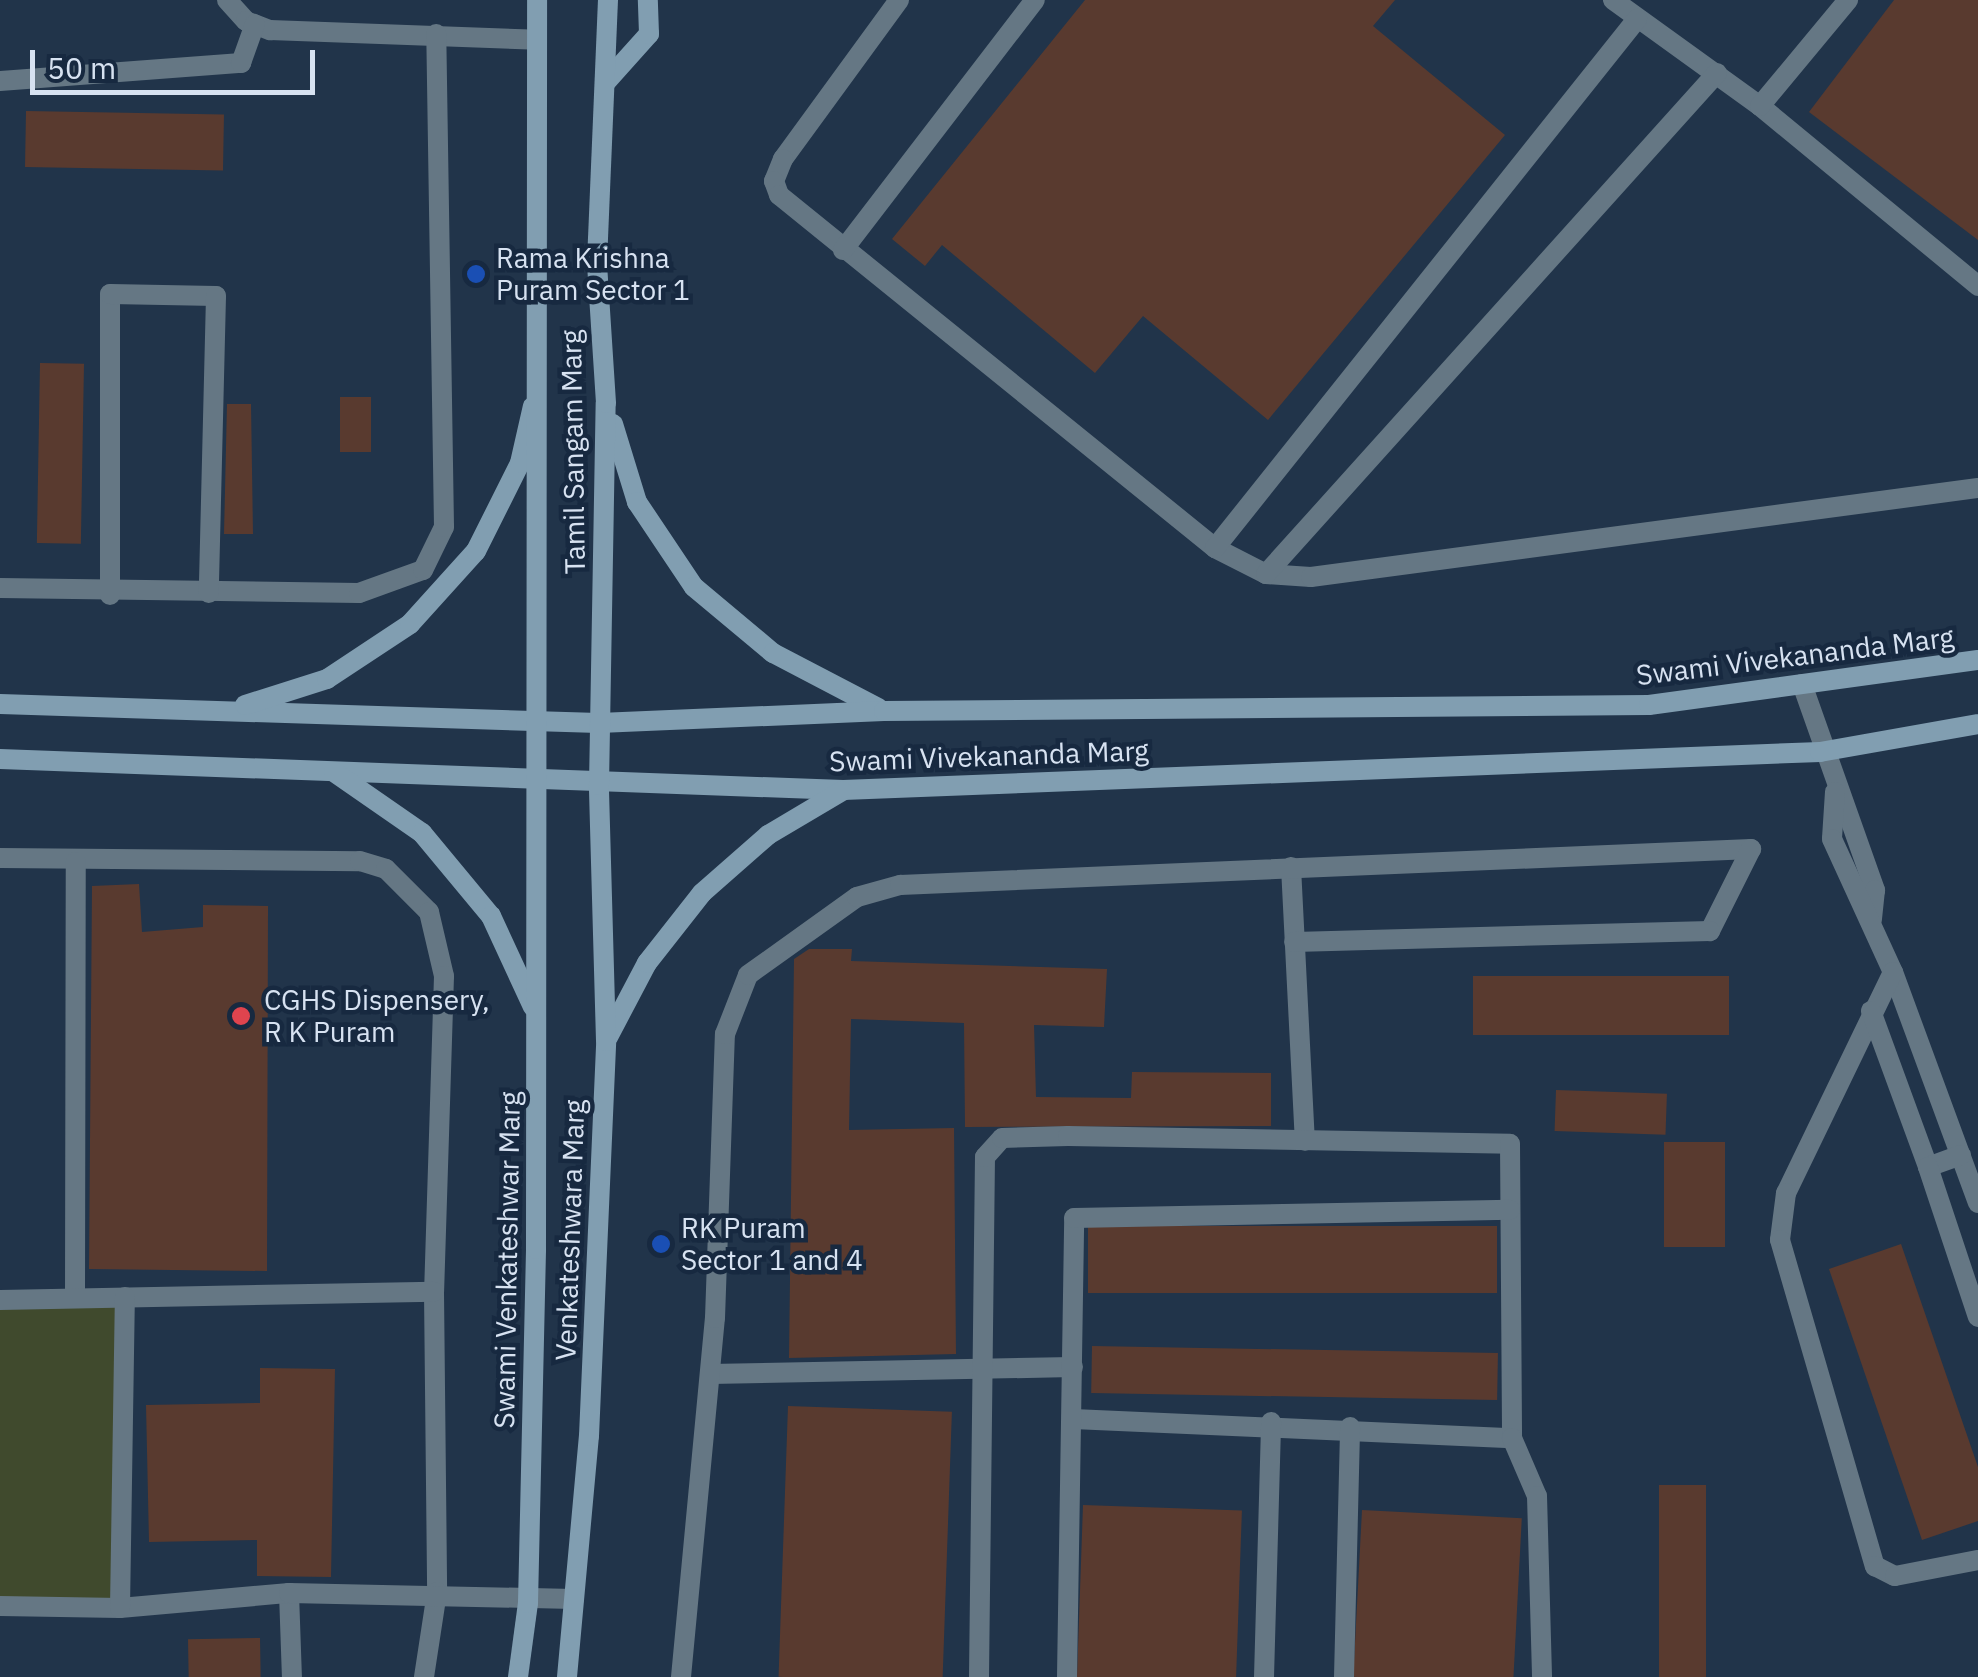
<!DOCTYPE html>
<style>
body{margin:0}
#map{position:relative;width:1978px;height:1677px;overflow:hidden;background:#21344a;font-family:"IBM Plex Sans",sans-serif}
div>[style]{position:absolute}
.green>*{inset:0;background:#404a2d;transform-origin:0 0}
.building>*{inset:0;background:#593a2f;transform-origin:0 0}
.lane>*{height:20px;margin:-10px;padding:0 10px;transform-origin:10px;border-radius:10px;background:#657784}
.street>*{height:20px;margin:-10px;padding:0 10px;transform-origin:10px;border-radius:10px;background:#657784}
.secondary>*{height:20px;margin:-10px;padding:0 10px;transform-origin:10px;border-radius:10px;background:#819eb1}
.dots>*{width:28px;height:28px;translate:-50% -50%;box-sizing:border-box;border:5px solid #172940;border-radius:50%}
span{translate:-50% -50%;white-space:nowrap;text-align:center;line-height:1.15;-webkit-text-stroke:9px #172940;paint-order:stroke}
.poi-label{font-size:28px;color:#d7e2f1}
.left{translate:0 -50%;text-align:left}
.street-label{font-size:28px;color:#d7e2f1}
.scale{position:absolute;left:30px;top:50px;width:285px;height:45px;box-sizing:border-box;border:5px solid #d7e2f1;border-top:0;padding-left:12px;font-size:30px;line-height:35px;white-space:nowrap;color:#d7e2f1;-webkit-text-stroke:8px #172940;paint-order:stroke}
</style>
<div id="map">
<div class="green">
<div style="left:125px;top:1297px;width:311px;height:125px;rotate:91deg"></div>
</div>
<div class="building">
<div style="clip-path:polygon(1085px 0,1395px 0,1373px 26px,1505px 135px,1268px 420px,1143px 316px,1095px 373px,942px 245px,925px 266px,892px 239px)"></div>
<div style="clip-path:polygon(1894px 0,1978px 0,1978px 240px,1809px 112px)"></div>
<div style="left:26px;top:111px;width:198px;height:56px;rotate:1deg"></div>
<div style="left:40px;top:363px;width:44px;height:180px;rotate:1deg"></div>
<div style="left:340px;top:397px;width:31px;height:55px"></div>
<div style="clip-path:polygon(227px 404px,251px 404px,253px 534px,224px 534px)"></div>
<div style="clip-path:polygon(139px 884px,142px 932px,203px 927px,203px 905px,268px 906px,267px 1271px,89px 1269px,92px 886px)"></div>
<div style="clip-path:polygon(809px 949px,852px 949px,851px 961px,1107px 969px,1104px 1027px,1034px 1025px,1036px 1097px,1131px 1098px,1132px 1072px,1271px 1073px,1271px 1126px,965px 1127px,964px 1023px,851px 1019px,849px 1130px,954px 1128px,956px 1354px,789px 1358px,794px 959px)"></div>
<div style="left:1473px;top:976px;width:256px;height:59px"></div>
<div style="left:1556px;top:1090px;width:111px;height:41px;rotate:2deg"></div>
<div style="left:1664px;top:1142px;width:61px;height:105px"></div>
<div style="left:1497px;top:1226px;width:67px;height:409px;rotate:90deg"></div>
<div style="clip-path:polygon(1901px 1244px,1978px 1467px,1978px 1521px,1922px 1540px,1829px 1269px)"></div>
<div style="left:1092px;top:1346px;width:406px;height:47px;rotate:1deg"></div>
<div style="clip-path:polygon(260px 1368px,335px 1369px,331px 1577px,257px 1576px,257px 1540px,149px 1542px,146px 1405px,260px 1403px)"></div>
<div style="left:788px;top:1406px;width:164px;height:271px;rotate:2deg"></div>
<div style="left:1706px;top:1485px;width:192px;height:47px;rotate:90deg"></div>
<div style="left:1083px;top:1505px;width:159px;height:172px;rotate:2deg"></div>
<div style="left:1362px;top:1510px;width:160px;height:167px;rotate:3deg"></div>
<div style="left:260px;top:1638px;width:39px;height:72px;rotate:89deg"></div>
</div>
<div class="lane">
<div style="left:899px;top:0;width:197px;rotate:126.1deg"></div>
<div style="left:783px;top:159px;width:24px;rotate:112deg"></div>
<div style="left:774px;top:181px;width:15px;rotate:70deg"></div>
<div style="left:779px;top:195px;width:561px;rotate:38.99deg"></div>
<div style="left:1215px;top:548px;width:57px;rotate:27deg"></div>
<div style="left:1266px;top:574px;width:45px;rotate:3.8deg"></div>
<div style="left:1311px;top:577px;width:673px;rotate:-7.6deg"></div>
<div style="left:1613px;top:0;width:181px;rotate:35.8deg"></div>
<div style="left:1760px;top:106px;width:283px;rotate:39.5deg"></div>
<div style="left:1760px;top:106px;width:138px;rotate:-50.3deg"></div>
<div style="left:843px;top:250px;width:315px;rotate:-52.5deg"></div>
<div style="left:1215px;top:548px;width:677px;rotate:-51.42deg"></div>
<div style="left:1266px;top:574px;width:674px;rotate:-48.01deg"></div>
</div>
<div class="street">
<div style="left:227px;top:0;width:28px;rotate:48deg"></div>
<div style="left:246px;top:21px;width:26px;rotate:21deg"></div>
<div style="left:270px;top:30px;width:267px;rotate:2.1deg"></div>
<div style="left:0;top:81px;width:242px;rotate:-4.3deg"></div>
<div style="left:241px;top:63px;width:41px;rotate:-70.3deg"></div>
<div style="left:0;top:588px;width:359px;rotate:0.8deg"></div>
<div style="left:359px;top:593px;width:68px;rotate:-19.8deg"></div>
<div style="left:423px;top:570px;width:48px;rotate:-64deg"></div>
<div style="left:444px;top:527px;width:493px;rotate:-90.9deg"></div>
<div style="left:110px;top:595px;width:301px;rotate:-90deg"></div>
<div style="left:110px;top:294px;width:106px;rotate:1.1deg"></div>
<div style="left:216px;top:296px;width:297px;rotate:91.4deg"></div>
<div style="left:1802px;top:684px;width:219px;rotate:70.5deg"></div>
<div style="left:1875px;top:890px;width:30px;rotate:96deg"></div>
<div style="left:1835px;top:792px;width:47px;rotate:93.7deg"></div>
<div style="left:1832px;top:839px;width:146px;rotate:65.4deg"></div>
<div style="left:1893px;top:972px;width:246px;rotate:69.8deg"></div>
<div style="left:0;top:858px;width:360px;rotate:0.5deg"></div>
<div style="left:360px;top:861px;width:27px;rotate:17deg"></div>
<div style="left:386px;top:869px;width:61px;rotate:45deg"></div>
<div style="left:429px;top:912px;width:66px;rotate:76.8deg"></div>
<div style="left:444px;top:976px;width:316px;rotate:91.8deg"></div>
<div style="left:434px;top:1292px;width:300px;rotate:89.4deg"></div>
<div style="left:437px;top:1592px;width:86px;rotate:98.7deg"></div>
<div style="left:1291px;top:867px;width:274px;rotate:87.1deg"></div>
<div style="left:1893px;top:972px;width:246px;rotate:115.8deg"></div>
<div style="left:1786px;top:1193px;width:47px;rotate:97.3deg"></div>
<div style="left:1780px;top:1240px;width:340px;rotate:73.8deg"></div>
<div style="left:1875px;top:1566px;width:22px;rotate:27deg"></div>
<div style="left:1895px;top:1576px;width:85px;rotate:-10.9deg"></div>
<div style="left:1871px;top:1011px;width:166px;rotate:69.9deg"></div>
<div style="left:1961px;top:1155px;width:35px;rotate:160deg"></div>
<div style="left:1928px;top:1167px;width:158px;rotate:71.6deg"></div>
<div style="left:75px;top:1298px;width:436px;rotate:-89.9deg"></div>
<div style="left:0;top:1300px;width:434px;rotate:-1.1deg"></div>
<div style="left:710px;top:1374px;width:363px;rotate:-1.1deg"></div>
<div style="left:1073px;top:1419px;width:439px;rotate:2.5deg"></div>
<div style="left:289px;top:1593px;width:84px;rotate:88deg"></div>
<div style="left:0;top:1606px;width:120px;rotate:1deg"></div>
<div style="left:120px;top:1608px;width:170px;rotate:-5.1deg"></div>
<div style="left:289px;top:1593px;width:285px;rotate:1.2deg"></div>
<div style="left:120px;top:1608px;width:311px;rotate:-89.1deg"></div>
<div style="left:681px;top:1677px;width:361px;rotate:-84.6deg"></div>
<div style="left:715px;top:1318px;width:284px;rotate:-88deg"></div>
<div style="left:725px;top:1034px;width:63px;rotate:-68.7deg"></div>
<div style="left:748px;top:975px;width:134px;rotate:-35.6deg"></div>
<div style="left:857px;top:897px;width:45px;rotate:-15.6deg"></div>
<div style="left:900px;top:885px;width:852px;rotate:-2.42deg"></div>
<div style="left:1751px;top:849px;width:92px;rotate:116.6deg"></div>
<div style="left:1710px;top:931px;width:416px;rotate:178.5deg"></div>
<div style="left:979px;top:1677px;width:520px;rotate:-89.34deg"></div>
<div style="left:985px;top:1157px;width:25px;rotate:-48deg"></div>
<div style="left:1002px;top:1138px;width:66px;rotate:-1.7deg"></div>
<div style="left:1068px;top:1136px;width:442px;rotate:1deg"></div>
<div style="left:1510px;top:1144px;width:294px;rotate:89.6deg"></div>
<div style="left:1512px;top:1438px;width:63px;rotate:66.7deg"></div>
<div style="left:1537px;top:1496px;width:181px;rotate:88.4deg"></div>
<div style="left:1067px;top:1677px;width:459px;rotate:-89.1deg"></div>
<div style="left:1074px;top:1218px;width:436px;rotate:-1.1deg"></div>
<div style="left:1264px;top:1677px;width:255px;rotate:-88.4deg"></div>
<div style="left:1344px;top:1677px;width:250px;rotate:-88.6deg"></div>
</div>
<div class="secondary">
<div style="left:605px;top:83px;width:66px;rotate:-48.1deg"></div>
<div style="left:649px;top:34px;width:34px;rotate:-92deg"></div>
<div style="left:613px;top:424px;width:82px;rotate:72.9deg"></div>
<div style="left:637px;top:502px;width:102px;rotate:56.2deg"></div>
<div style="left:694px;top:587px;width:103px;rotate:39.9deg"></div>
<div style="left:773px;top:653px;width:119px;rotate:27.6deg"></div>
<div style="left:0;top:704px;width:599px;rotate:1.82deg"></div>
<div style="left:599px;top:723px;width:285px;rotate:-2.4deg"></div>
<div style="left:884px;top:711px;width:765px;rotate:-0.45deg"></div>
<div style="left:1649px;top:705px;width:332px;rotate:-7.8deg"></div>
<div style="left:245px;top:705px;width:86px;rotate:-17.6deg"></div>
<div style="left:327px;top:679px;width:100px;rotate:-33.5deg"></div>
<div style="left:410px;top:624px;width:98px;rotate:-47.9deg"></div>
<div style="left:476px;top:551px;width:98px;rotate:-63.4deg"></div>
<div style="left:520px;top:463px;width:58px;rotate:-77.2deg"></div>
<div style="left:0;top:759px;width:844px;rotate:2.11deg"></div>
<div style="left:843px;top:790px;width:978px;rotate:-2.23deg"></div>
<div style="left:1820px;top:752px;width:160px;rotate:-10deg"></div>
<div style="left:334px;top:772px;width:107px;rotate:34.7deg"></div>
<div style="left:422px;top:833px;width:108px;rotate:50.3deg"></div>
<div style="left:491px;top:916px;width:100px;rotate:65.2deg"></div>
<div style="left:608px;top:1037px;width:84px;rotate:-62.2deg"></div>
<div style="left:647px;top:963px;width:89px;rotate:-51.8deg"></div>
<div style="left:702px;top:893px;width:88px;rotate:-41.3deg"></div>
<div style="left:768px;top:835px;width:86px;rotate:-30.7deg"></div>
<div style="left:518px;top:1677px;width:75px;rotate:-82.3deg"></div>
<div style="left:528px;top:1603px;width:354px;rotate:-88.7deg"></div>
<div style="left:536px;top:1249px;width:1249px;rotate:-89.95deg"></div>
<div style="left:567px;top:1677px;width:242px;rotate:-84.8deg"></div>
<div style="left:589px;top:1436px;width:395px;rotate:-87.5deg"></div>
<div style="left:606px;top:1041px;width:256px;rotate:-91.6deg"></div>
<div style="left:599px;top:785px;width:382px;rotate:-89deg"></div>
<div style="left:606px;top:403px;width:141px;rotate:-93.7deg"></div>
<div style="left:597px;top:262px;width:262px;rotate:-87.6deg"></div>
</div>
<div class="dots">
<div style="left:476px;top:274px;background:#1a4fb4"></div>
<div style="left:241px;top:1016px;background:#e0444e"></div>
<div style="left:661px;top:1244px;background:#1a4fb4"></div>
</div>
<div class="poi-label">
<span class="left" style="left:496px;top:274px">Rama Krishna<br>Puram Sector 1</span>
<span class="left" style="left:264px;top:1016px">CGHS Dispensery,<br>R K Puram</span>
<span class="left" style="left:681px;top:1244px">RK Puram<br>Sector 1 and 4</span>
</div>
<div class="street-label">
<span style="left:573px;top:452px;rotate:-91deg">Tamil Sangam Marg</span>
<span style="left:1795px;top:656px;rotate:-7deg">Swami Vivekananda Marg</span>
<span style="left:989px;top:756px;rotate:-2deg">Swami Vivekananda Marg</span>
<span style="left:570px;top:1230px;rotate:-88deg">Venkateshwara Marg</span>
<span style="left:507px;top:1260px;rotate:-89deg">Swami Venkateshwar Marg</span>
</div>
<div class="scale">50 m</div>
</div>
